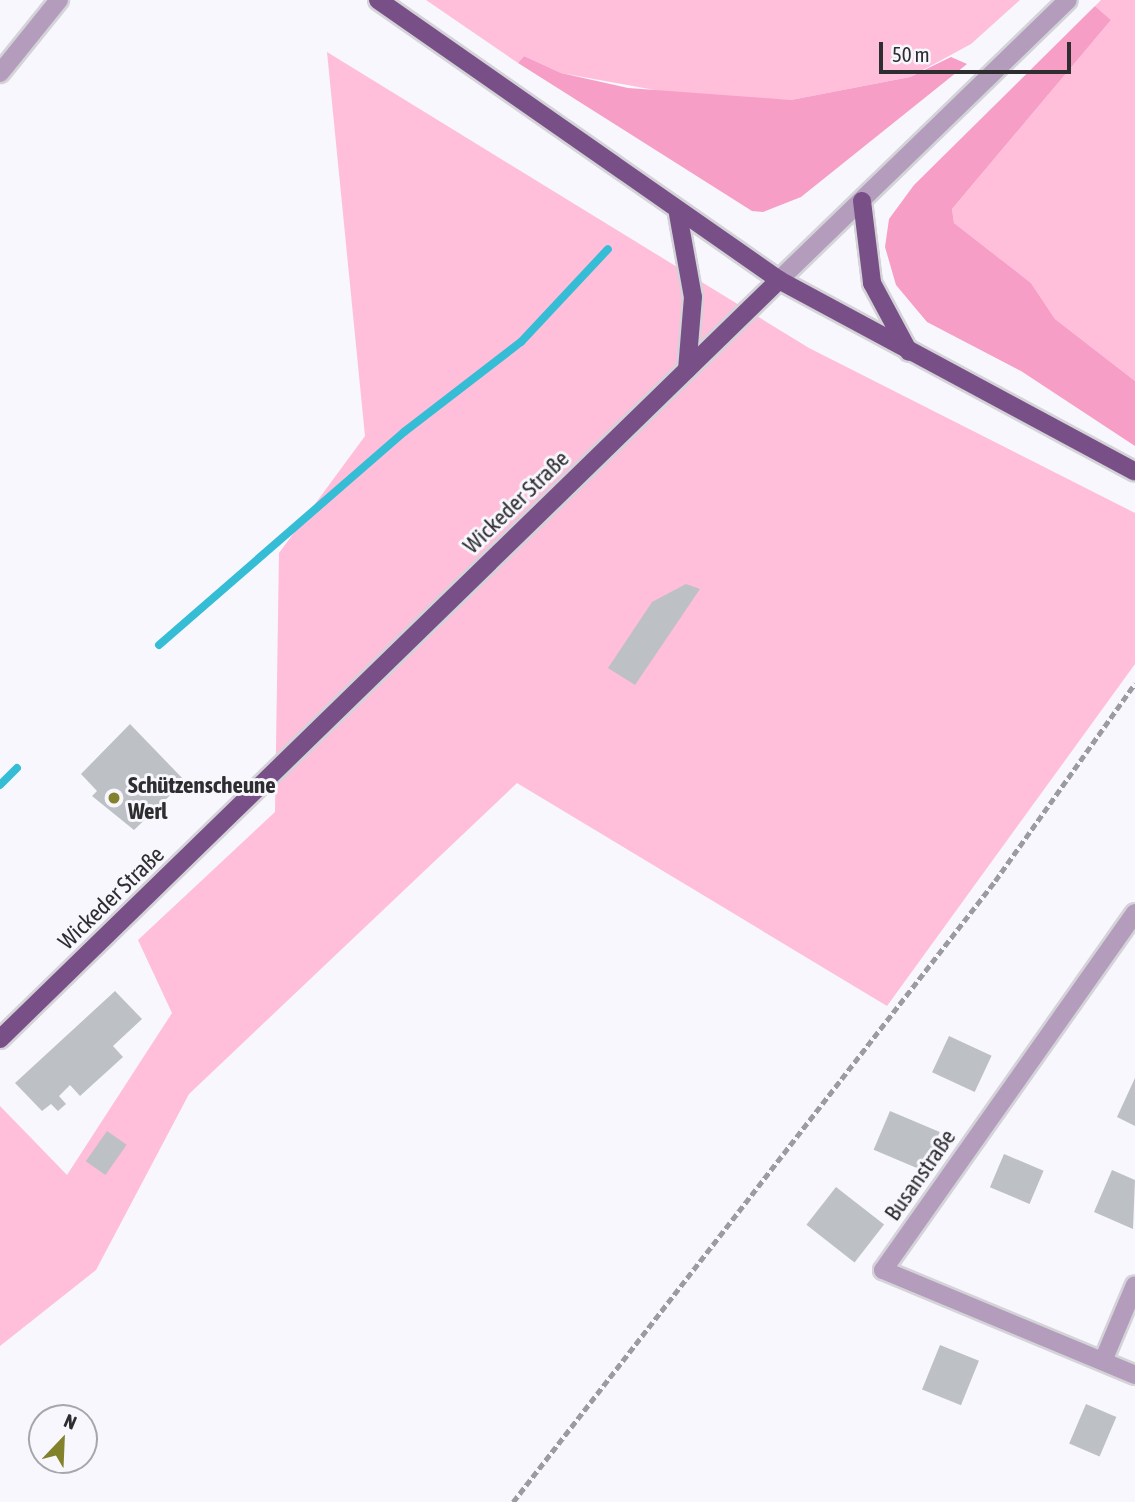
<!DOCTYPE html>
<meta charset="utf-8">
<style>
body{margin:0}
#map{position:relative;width:1135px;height:1502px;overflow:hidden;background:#f7f7fd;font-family:"Asap Condensed",sans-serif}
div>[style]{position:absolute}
.green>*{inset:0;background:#ffbeda}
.forest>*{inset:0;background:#f79ec6}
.stream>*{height:8px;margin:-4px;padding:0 4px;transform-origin:4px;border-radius:4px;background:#36bdd6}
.building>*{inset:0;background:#bdc1c5;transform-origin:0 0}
.path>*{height:4.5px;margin-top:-2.25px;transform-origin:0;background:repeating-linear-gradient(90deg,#9b9ba0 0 7px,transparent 0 10.5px)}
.roads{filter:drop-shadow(2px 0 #d3d3d8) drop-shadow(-2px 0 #d3d3d8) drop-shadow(0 2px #d3d3d8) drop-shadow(0 -2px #d3d3d8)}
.minor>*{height:18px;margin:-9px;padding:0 9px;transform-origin:9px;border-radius:9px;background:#b39cbc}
.major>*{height:18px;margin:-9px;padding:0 9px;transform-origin:9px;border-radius:9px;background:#794f88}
.dots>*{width:19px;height:19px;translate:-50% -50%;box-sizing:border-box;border:4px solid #f7f7fd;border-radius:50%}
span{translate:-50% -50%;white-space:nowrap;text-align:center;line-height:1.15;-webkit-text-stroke:6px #f7f7fd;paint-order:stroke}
.street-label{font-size:23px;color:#2e2e30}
.poi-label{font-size:23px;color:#2e2e30;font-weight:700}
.left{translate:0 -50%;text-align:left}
.north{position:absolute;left:28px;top:1404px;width:70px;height:70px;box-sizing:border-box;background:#f7f7fd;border:2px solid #a7a7ab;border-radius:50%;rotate:23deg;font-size:19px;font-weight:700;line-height:28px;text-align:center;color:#2e2e30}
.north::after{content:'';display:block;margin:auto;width:24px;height:32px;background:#82822b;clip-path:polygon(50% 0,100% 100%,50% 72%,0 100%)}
.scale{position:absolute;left:879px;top:42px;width:192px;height:32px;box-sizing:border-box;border:4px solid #2e2e30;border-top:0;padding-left:9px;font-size:21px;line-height:24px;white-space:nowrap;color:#2e2e30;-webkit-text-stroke:5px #f7f7fd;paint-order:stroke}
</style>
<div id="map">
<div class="green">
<div style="clip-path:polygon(426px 0,1020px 0,971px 44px,910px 77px,791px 100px,699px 98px,561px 73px,524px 56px,518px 63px)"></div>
<div style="clip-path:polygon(1101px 0,1135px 0,1135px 381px,1055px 319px,1031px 283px,954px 223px,952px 209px,1111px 20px,1095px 6px)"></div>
<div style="clip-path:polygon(327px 52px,809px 348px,1135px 513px,1135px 664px,887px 1006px,517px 783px,189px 1094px,96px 1270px,0 1346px,0 1106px,67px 1175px,172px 1013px,138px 940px,275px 812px,279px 553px,365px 436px)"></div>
</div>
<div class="forest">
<div style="clip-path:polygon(1095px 6px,1111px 20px,952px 209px,954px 223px,1031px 283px,1055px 319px,1135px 381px,1135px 446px,1021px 371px,927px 322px,896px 285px,885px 247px,889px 219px,914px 185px)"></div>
<div style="clip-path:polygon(524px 56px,561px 73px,628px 88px,791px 100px,910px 77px,951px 57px,967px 64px,801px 197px,763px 212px,752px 211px,518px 63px)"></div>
</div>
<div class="stream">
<div style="left:159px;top:645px;width:325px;rotate:-41deg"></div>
<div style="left:404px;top:432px;width:148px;rotate:-37.6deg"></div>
<div style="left:521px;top:342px;width:127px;rotate:-46.9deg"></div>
<div style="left:0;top:785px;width:24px;rotate:-45deg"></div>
</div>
<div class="building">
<div style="clip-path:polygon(686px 584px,700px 589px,635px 685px,608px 668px,652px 602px)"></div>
<div style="clip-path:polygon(130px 724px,185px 781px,134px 830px,92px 796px,97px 791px,81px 774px)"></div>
<div style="clip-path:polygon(115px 991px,142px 1019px,113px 1046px,123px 1057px,80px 1096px,70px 1085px,59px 1096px,66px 1104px,58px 1111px,51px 1104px,42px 1111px,15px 1083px)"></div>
<div style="left:949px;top:1036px;width:47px;height:40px;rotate:25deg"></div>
<div style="clip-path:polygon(1135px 1078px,1135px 1126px,1117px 1117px)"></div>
<div style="left:890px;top:1111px;width:54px;height:42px;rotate:23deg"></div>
<div style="left:107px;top:1131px;width:24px;height:37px;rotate:35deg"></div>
<div style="left:1004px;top:1154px;width:43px;height:36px;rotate:23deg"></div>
<div style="clip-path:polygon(1112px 1170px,1135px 1180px,1133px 1229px,1094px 1212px)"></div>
<div style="left:836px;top:1187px;width:61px;height:48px;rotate:38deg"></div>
<div style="left:940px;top:1345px;width:42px;height:48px;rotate:22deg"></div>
<div style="left:1086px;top:1404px;width:33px;height:43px;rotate:23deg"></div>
</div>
<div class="path">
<div style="left:513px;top:1502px;width:786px;rotate:-52.18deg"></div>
<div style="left:995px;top:881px;width:242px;rotate:-54.7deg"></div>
</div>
<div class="roads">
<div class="minor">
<div style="left:0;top:73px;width:94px;rotate:-51.1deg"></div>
<div style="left:779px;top:280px;width:402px;rotate:-44.1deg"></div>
<div style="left:1135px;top:913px;width:437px;rotate:125.2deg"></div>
<div style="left:883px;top:1270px;width:273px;rotate:22.6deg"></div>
<div style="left:1103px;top:1361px;width:82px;rotate:-67.2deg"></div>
</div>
<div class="major">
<div style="left:378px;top:0;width:489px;rotate:34.9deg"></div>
<div style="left:779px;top:280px;width:404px;rotate:28.3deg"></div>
<div style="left:862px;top:201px;width:83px;rotate:83deg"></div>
<div style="left:872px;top:283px;width:78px;rotate:61.8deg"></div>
<div style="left:678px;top:214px;width:84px;rotate:79.8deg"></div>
<div style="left:693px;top:297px;width:73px;rotate:94.7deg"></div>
<div style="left:0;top:1039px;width:1088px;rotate:-44.25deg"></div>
</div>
</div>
<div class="dots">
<div style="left:114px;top:798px;background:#82822b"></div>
</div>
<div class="street-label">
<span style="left:516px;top:502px;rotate:-44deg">Wickeder Straße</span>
<span style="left:111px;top:898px;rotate:-44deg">Wickeder Straße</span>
<span style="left:920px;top:1175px;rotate:-55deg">Busanstraße</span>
</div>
<div class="poi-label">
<span class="left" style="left:128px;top:798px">Schützenscheune<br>Werl</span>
</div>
<div class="north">N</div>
<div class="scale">50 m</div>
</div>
